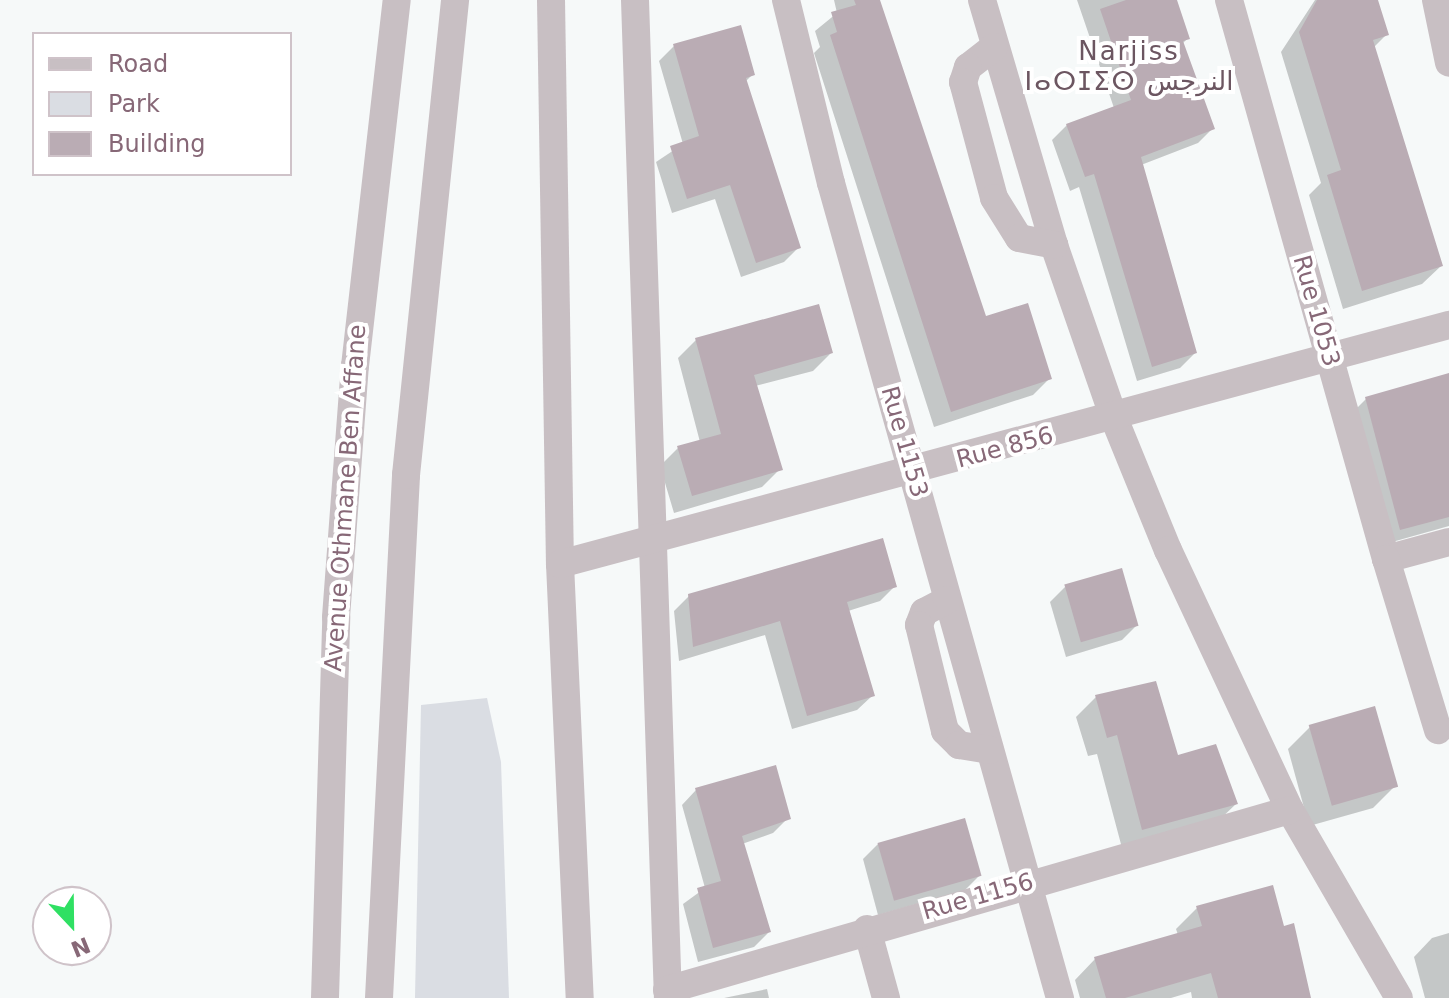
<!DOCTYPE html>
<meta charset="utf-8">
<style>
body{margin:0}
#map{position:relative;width:1449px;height:998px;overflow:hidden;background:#f6f9f9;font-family:"DejaVu Sans","Noto Sans Arabic","Noto Sans Tifinagh",sans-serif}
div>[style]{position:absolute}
.green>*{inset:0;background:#dadde3}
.shadow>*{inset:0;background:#0003}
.building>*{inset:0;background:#baacb4;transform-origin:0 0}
.minor>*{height:28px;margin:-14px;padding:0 14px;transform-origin:14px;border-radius:14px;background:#c8bfc3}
span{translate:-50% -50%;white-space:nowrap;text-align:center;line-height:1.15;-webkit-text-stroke:8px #fff;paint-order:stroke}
.street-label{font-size:24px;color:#876877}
.neighbourhood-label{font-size:26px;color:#6c5661;letter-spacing:2px}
.legend{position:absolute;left:32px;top:32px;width:260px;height:144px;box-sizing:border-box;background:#fff;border:2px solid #cfc3c9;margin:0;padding:10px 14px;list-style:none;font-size:24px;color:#876877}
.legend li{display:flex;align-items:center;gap:16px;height:40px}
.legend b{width:40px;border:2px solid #cfc3c9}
.north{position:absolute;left:32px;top:886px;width:80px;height:80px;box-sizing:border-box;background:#fff;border:2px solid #cfc3c9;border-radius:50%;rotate:158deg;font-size:22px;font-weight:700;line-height:32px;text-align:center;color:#876877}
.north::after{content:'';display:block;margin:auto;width:28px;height:36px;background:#2fe063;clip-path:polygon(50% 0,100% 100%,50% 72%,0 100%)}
</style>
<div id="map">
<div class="green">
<div style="clip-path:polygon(487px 698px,501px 762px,509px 998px,415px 998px,421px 705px)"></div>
</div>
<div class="shadow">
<div style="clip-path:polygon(834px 0,879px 0,985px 319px,1050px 378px,1033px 395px,934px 427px,814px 53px,820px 47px,815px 31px,837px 13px)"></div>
<div style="clip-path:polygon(1077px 0,1176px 0,1188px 38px,1182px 44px,1213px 128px,1198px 143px,1141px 165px,1195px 353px,1180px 368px,1137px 381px,1079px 187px,1070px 191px,1052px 140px,1067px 125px,1114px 108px)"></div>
<div style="clip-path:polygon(1315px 0,1376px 0,1387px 34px,1373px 48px,1441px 266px,1422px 284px,1343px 309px,1309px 195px,1321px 183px,1281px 52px)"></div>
<div style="clip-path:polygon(674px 46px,752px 75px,745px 82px,799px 247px,784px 262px,741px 277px,715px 199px,672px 213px,656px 162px,683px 144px,659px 61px)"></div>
<div style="clip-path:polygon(696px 340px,831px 353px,813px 371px,755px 386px,780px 469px,762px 487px,674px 513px,660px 466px,678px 448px,700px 442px,678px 358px)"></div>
<div style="clip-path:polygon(1449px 375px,1449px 526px,1385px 544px,1351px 414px,1366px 399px)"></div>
<div style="clip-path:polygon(895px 586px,880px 601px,848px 611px,872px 696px,857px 710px,792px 729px,765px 635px,679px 661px,674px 611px,689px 596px)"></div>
<div style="clip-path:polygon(1065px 587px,1137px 625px,1122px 640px,1066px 657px,1050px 602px)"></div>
<div style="clip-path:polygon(1096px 697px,1176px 758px,1236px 804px,1216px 823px,1122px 848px,1097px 754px,1088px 756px,1076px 717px)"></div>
<div style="clip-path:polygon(1310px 727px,1395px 786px,1373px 808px,1309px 826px,1288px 749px)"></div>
<div style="clip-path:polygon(696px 790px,788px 818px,773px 833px,742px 844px,769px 932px,754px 947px,698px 962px,683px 904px,705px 888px,682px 805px)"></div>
<div style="clip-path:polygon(878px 844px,980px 875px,965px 890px,878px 915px,863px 859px)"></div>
<div style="clip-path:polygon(1197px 908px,1283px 928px,1310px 998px,1192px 998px,1191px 992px,1171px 998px,1080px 998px,1075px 980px,1095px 959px,1178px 935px,1176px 929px)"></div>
<div style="clip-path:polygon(1449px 933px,1449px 998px,1425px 998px,1414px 957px,1432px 938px)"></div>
<div style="clip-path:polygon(767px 989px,769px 998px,724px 998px)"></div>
</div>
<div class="building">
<div style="clip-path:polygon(854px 0,880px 0,986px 316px,1028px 303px,1052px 379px,951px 412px,830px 35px,837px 32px,831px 12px,856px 5px)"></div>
<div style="clip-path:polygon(1126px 0,1177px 0,1190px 39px,1183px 41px,1215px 129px,1141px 157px,1197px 353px,1152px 367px,1094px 174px,1085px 177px,1066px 124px,1131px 100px,1100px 9px)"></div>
<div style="clip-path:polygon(1317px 0,1378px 0,1389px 35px,1373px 40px,1443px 266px,1362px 291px,1327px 175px,1341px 170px,1299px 32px)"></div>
<div style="clip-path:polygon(741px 25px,755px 75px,746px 78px,801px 248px,756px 263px,730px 185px,687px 199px,670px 146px,699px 136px,673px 44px)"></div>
<div style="clip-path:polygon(819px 304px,833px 353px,754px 375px,783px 470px,692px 496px,677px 446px,721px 434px,695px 338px)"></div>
<div style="clip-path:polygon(1449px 373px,1449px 517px,1400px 530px,1365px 397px)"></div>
<div style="clip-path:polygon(883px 538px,897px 587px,847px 602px,875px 696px,807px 716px,780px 621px,693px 647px,688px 594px)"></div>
<div style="left:1122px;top:568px;width:60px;height:60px;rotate:74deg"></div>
<div style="clip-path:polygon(1156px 681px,1178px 755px,1216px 744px,1238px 804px,1142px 830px,1117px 735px,1107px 738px,1095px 695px)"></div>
<div style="left:1375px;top:706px;width:84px;height:69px;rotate:74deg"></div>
<div style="clip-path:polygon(776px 765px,791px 819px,742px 836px,771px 932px,713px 948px,697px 888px,721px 881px,695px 788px)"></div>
<div style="left:965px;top:818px;width:60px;height:91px;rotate:74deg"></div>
<div style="clip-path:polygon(1273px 885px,1284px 926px,1294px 923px,1311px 998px,1218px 998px,1211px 973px,1125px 998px,1106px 998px,1094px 957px,1202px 926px,1196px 906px)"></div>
</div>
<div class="minor">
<div style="left:551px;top:0;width:564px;rotate:89.09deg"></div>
<div style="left:560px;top:564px;width:434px;rotate:87.4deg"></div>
<div style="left:635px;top:0;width:999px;rotate:88.11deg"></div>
<div style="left:786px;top:0;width:188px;rotate:76.2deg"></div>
<div style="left:831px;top:183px;width:847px;rotate:74.31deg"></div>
<div style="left:982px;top:0;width:255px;rotate:73.6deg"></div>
<div style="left:1054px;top:245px;width:183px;rotate:70.9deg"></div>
<div style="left:1114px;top:418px;width:143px;rotate:67.8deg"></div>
<div style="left:1168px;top:550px;width:287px;rotate:64.9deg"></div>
<div style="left:1290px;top:810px;width:217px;rotate:59.9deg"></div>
<div style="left:1229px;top:0;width:581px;rotate:74.31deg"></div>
<div style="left:1386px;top:559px;width:65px;rotate:-15.1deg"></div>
<div style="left:1436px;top:0;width:64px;rotate:78.3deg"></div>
<div style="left:994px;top:47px;width:33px;rotate:142deg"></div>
<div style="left:968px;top:67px;width:16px;rotate:108deg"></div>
<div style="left:963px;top:82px;width:120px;rotate:75deg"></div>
<div style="left:994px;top:198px;width:47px;rotate:58deg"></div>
<div style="left:1019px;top:238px;width:36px;rotate:11deg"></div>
<div style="left:1386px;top:559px;width:179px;rotate:73.1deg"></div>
<div style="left:560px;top:564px;width:921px;rotate:-15.05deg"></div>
<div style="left:947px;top:600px;width:26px;rotate:152deg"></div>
<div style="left:924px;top:612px;width:14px;rotate:111deg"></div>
<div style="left:919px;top:625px;width:109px;rotate:76.2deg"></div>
<div style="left:945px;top:731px;width:20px;rotate:45deg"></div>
<div style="left:959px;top:745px;width:31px;rotate:9deg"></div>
<div style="left:867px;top:929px;width:72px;rotate:74.6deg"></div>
<div style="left:667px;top:990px;width:648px;rotate:-16.12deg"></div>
<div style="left:325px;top:998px;width:381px;rotate:-88.3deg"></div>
<div style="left:336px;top:617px;width:252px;rotate:-85.7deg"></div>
<div style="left:355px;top:366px;width:368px;rotate:-83.5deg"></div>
<div style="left:379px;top:998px;width:524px;rotate:-87.04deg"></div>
<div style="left:406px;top:475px;width:478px;rotate:-84.1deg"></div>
</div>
<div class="street-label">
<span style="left:1316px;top:311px;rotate:74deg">Rue 1053</span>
<span style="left:904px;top:442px;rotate:74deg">Rue 1153</span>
<span style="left:1005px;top:448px;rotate:-15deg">Rue 856</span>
<span style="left:346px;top:498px;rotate:-86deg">Avenue Othmane Ben Affane</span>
<span style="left:978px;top:897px;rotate:-16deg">Rue 1156</span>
</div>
<div class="neighbourhood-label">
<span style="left:1129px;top:67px">Narjiss<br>ⵏⴰⵔⵊⵉⵙ النرجس</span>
</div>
<ul class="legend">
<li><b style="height:10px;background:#c8bfc3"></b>Road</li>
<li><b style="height:22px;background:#dadde3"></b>Park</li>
<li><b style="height:22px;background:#baacb4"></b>Building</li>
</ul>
<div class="north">N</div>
</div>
